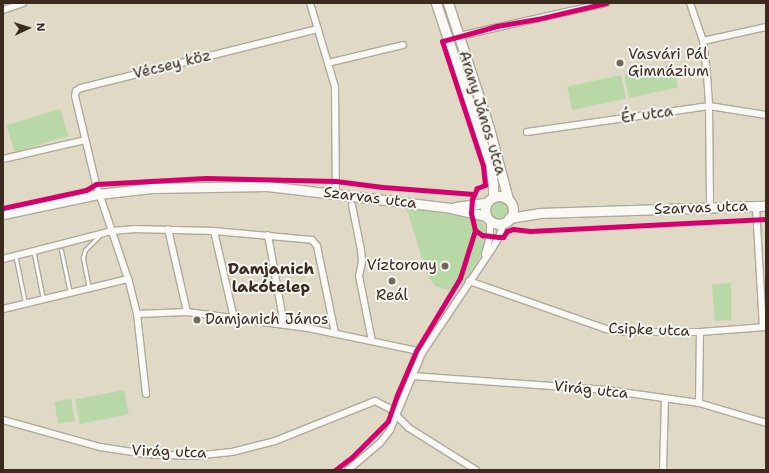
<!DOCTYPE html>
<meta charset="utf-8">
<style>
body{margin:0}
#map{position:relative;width:769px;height:473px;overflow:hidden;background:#e0d9c6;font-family:"Shantell Sans",sans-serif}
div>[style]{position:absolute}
.green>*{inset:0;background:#b8d8a8;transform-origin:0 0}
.round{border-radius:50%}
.roads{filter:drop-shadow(1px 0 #aea99c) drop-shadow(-1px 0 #aea99c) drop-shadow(0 1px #aea99c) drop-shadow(0 -1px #aea99c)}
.lane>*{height:3px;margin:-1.5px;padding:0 1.5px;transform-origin:1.5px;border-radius:1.5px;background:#faf9f6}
.street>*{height:6px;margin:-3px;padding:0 3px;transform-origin:3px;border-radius:3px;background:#faf9f6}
.secondary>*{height:9px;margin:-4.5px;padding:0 4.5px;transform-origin:4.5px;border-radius:4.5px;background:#faf9f6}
.secondary>.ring{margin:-4.5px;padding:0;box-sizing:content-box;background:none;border:9px solid #faf9f6;border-radius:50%}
.cycleway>*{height:5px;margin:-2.5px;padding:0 2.5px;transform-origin:2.5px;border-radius:2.5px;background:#d6006c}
.dots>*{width:11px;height:11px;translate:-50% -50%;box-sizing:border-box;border:2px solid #f6f6f2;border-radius:50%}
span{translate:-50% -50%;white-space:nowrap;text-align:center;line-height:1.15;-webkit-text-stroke:4px #f6f6f2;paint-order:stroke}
.poi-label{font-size:15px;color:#3b2a1e}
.left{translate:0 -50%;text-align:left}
.right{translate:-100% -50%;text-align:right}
.street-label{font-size:15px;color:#3b2a1e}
.neighbourhood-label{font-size:16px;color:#3b2a1e;font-weight:700}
.frame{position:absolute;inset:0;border:4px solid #3b2a1e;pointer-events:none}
.north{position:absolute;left:8px;top:8px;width:40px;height:40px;-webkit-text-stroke:3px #f6f6f2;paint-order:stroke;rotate:86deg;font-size:11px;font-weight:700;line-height:16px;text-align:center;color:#3b2a1e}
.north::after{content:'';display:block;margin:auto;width:14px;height:18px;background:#3b2a1e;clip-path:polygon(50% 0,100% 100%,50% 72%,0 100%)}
</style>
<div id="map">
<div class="green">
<div style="left:673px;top:64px;width:24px;height:50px;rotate:78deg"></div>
<div style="left:621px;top:75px;width:24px;height:55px;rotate:78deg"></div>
<div style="left:60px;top:109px;width:28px;height:56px;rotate:73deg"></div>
<div class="round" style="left:489px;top:200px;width:20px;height:20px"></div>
<div style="clip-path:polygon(406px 207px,479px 219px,492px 235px,464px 285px,448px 290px,435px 286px,427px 274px)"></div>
<div style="clip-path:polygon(731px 283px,731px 320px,715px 321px,712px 284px)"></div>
<div style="left:124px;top:390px;width:25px;height:50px;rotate:79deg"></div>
<div style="left:71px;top:399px;width:22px;height:17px;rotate:80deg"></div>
</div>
<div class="roads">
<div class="lane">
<div style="left:61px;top:250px;width:44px;rotate:78.2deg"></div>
<div style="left:34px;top:254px;width:46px;rotate:78.7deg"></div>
<div style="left:16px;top:259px;width:45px;rotate:78.4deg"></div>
<div style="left:89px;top:289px;width:33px;rotate:-101deg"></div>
<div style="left:83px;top:257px;width:7px;rotate:-74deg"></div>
<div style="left:85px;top:250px;width:21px;rotate:-45deg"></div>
</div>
<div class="street">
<div style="left:310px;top:3px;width:88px;rotate:73.4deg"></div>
<div style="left:335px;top:87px;width:107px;rotate:89.5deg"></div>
<div style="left:690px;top:3px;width:40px;rotate:71.1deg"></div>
<div style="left:703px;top:41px;width:34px;rotate:83deg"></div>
<div style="left:707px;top:75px;width:31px;rotate:86deg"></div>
<div style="left:709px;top:106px;width:101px;rotate:89.4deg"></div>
<div style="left:3px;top:10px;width:21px;rotate:-19deg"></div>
<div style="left:459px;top:36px;width:151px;rotate:-12.7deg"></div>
<div style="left:703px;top:41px;width:65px;rotate:-12.5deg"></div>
<div style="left:328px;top:63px;width:77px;rotate:-13.5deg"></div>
<div style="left:527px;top:132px;width:184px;rotate:-8.1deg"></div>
<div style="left:709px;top:106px;width:58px;rotate:9deg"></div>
<div style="left:3px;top:159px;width:84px;rotate:-13deg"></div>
<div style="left:352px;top:205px;width:46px;rotate:78.7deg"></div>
<div style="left:361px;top:250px;width:12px;rotate:85deg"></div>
<div style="left:362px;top:262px;width:14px;rotate:102deg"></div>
<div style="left:359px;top:276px;width:66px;rotate:78.7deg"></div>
<div style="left:756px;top:207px;width:120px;rotate:86.7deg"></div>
<div style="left:168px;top:229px;width:85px;rotate:77.1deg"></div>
<div style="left:214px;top:231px;width:89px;rotate:77.1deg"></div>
<div style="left:268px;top:235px;width:91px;rotate:79.9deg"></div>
<div style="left:485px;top:254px;width:18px;rotate:-74deg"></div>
<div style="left:490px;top:237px;width:17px;rotate:-90deg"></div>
<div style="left:3px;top:259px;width:113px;rotate:-14.4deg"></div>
<div style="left:112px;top:231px;width:21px;rotate:-5deg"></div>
<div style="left:133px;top:229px;width:81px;rotate:1.4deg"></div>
<div style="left:214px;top:231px;width:98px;rotate:5.2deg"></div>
<div style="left:312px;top:240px;width:8px;rotate:50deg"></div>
<div style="left:317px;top:246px;width:89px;rotate:78.3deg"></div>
<div style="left:469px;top:281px;width:145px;rotate:19.3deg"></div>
<div style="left:606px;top:329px;width:15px;rotate:11deg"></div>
<div style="left:621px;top:332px;width:79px"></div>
<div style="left:700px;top:332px;width:66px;rotate:-4.3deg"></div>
<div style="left:3px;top:309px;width:129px;rotate:-13.5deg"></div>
<div style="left:137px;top:314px;width:50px;rotate:-2.3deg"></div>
<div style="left:187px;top:312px;width:122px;rotate:7.5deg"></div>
<div style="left:308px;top:328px;width:107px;rotate:11.8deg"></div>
<div style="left:413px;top:350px;width:9px;rotate:18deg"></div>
<div style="left:412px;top:376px;width:196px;rotate:4.1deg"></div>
<div style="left:607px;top:390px;width:93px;rotate:8deg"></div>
<div style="left:699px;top:403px;width:70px;rotate:16.6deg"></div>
<div style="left:146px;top:394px;width:81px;rotate:-96.4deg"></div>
<div style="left:137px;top:314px;width:36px;rotate:-104deg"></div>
<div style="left:128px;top:279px;width:100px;rotate:-108.6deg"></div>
<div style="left:96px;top:184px;width:90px;rotate:-103.4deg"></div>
<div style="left:75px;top:96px;width:5px;rotate:-79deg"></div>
<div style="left:76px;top:91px;width:6px;rotate:-31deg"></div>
<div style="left:81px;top:88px;width:244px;rotate:-14deg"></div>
<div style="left:699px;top:403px;width:71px;rotate:-89.2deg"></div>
<div style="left:3px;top:420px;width:101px;rotate:15.6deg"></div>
<div style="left:100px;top:447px;width:46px;rotate:8.8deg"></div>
<div style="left:145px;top:454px;width:48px;rotate:2.4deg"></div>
<div style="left:193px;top:456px;width:39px;rotate:-6deg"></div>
<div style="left:232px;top:452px;width:44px;rotate:-14.3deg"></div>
<div style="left:275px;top:441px;width:108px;rotate:-21.8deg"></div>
<div style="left:375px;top:401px;width:16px;rotate:27deg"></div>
<div style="left:389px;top:408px;width:28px;rotate:45deg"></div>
<div style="left:409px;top:428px;width:79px;rotate:32.1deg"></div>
<div style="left:348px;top:470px;width:42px;rotate:-40.2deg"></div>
<div style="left:380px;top:443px;width:16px;rotate:-52deg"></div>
<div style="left:390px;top:430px;width:83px;rotate:-67.4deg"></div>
<div style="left:422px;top:353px;width:125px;rotate:-56.1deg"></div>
<div style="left:492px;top:249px;width:14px;rotate:-60deg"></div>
<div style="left:499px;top:237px;width:16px;rotate:-72deg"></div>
<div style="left:663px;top:470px;width:71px;rotate:-88.4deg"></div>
</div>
<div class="secondary">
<div style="left:436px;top:3px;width:171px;rotate:71.6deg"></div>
<div style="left:490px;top:165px;width:20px;rotate:81deg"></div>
<div style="left:493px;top:185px;width:12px;rotate:90deg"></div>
<div style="left:448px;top:3px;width:132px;rotate:71.8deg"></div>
<div style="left:489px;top:128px;width:73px;rotate:75deg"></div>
<div class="ring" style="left:485px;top:196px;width:19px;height:19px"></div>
<div style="left:456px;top:207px;width:30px;rotate:-8deg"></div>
<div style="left:3px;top:214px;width:98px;rotate:-11.8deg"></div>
<div style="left:99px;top:194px;width:53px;rotate:-6.5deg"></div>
<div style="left:152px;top:188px;width:115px;rotate:-1deg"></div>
<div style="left:267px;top:186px;width:185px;rotate:6.8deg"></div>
<div style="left:451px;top:208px;width:36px;rotate:13deg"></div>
<div style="left:509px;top:218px;width:30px;rotate:-9deg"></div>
<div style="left:539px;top:213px;width:227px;rotate:-1.8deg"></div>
</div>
</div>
<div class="cycleway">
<div style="left:606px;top:3px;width:71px;rotate:166.9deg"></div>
<div style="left:537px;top:19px;width:41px;rotate:170.1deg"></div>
<div style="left:497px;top:26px;width:57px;rotate:164.7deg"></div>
<div style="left:442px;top:41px;width:132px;rotate:71.8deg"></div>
<div style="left:483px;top:166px;width:19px;rotate:84deg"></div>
<div style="left:485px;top:185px;width:9px;rotate:159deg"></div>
<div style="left:477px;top:188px;width:12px;rotate:114deg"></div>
<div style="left:472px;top:199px;width:14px;rotate:94deg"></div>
<div style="left:471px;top:213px;width:17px;rotate:77deg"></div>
<div style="left:475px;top:230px;width:9px;rotate:36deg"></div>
<div style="left:482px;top:235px;width:17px;rotate:7deg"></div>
<div style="left:499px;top:237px;width:4px"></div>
<div style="left:503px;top:237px;width:7px;rotate:-56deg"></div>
<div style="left:507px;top:231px;width:6px;rotate:-18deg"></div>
<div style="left:513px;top:229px;width:17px;rotate:7deg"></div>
<div style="left:530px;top:231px;width:236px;rotate:-2.9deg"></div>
<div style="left:3px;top:208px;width:85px;rotate:-12.2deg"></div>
<div style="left:86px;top:190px;width:12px;rotate:-31deg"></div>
<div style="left:96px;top:184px;width:110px;rotate:-3.1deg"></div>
<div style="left:206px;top:178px;width:130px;rotate:1.3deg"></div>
<div style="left:336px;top:181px;width:47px;rotate:7.3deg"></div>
<div style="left:383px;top:187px;width:91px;rotate:4.4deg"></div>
<div style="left:335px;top:470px;width:21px;rotate:-37deg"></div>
<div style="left:352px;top:457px;width:51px;rotate:-45deg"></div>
<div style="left:388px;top:421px;width:28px;rotate:-71deg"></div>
<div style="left:397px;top:395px;width:48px;rotate:-66.6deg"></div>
<div style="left:416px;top:351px;width:85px;rotate:-58.9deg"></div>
<div style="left:460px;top:278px;width:50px;rotate:-72.6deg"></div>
</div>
<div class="dots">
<div style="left:620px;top:63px;background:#756759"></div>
<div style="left:445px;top:266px;background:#756759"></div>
<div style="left:392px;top:281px;background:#756759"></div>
<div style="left:197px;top:320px;background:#756759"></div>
</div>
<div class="poi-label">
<span class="left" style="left:628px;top:63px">Vasvári Pál<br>Gimnázium</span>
<span class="right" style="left:437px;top:266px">Víztorony</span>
<span style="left:392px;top:296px">Reál</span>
<span class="left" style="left:205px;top:320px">Damjanich János</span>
</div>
<div class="street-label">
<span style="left:172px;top:65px;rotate:-14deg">Vécsey köz</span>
<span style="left:482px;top:113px;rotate:73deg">Arany János utca</span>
<span style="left:647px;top:115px;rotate:-8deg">Ér utca</span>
<span style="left:370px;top:198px;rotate:7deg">Szarvas utca</span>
<span style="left:701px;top:208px;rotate:-2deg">Szarvas utca</span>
<span style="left:649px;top:330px;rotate:2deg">Csipke utca</span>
<span style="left:591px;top:390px;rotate:6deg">Virág utca</span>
<span style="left:169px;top:452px;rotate:2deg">Virág utca</span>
</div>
<div class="neighbourhood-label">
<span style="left:271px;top:278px">Damjanich<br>lakótelep</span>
</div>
<div class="frame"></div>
<div class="north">N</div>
</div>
